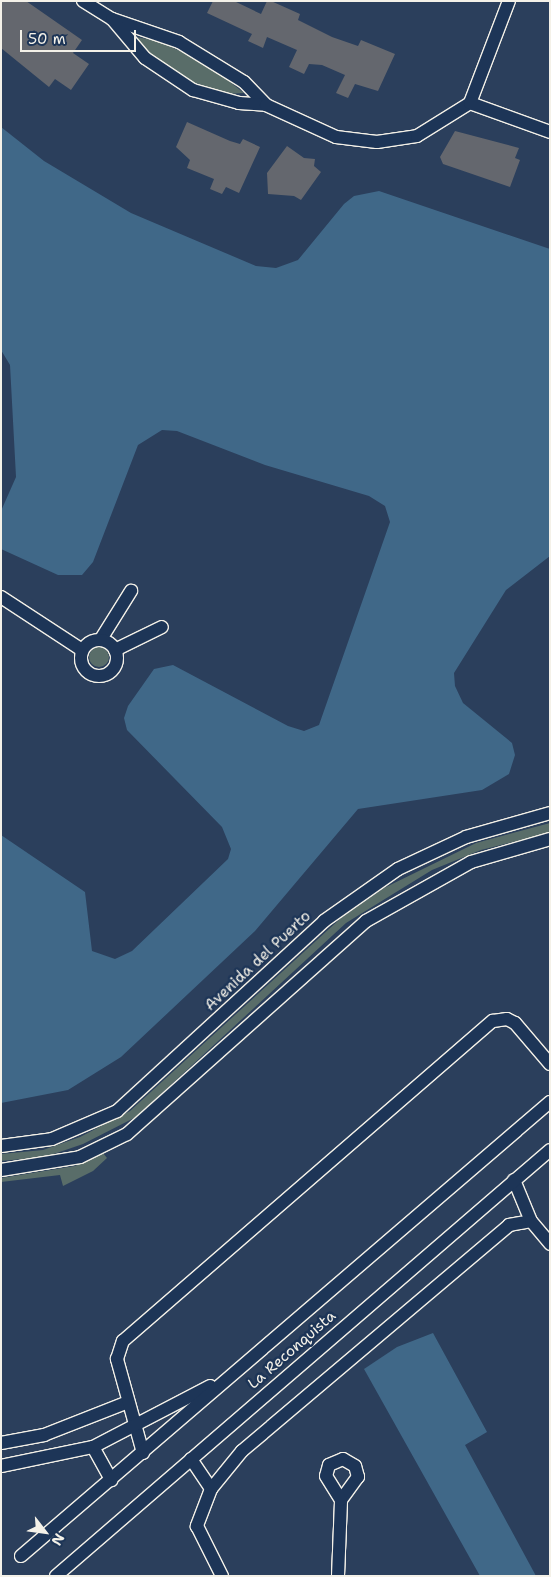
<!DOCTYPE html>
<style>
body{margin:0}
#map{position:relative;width:551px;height:1577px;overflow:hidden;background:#2b3f5c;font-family:"Shantell Sans",sans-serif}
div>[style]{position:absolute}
.green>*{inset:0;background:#596d69}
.round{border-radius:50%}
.water>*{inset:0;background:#406888}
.building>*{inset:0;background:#64676e}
.roads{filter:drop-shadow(1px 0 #f4f1e8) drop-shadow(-1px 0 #f4f1e8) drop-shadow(0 1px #f4f1e8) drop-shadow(0 -1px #f4f1e8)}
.street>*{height:12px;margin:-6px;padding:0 6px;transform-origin:6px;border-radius:6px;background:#1d3557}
.street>.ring{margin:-6px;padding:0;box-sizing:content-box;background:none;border:12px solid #1d3557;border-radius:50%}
span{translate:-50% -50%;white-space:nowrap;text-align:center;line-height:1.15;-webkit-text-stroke:5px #1d3557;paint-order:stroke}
.street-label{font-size:15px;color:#f4f1e8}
.frame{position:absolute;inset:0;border:2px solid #f4f1e8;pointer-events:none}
.north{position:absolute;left:20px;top:1507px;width:50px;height:50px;-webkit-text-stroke:4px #1d3557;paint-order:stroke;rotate:120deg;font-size:14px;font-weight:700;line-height:20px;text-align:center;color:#f4f1e8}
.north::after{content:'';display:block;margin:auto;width:18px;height:22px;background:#f4f1e8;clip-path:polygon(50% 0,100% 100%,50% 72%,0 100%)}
.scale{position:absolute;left:20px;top:30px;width:116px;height:22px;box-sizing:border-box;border:2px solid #f4f1e8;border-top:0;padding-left:6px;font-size:15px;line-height:18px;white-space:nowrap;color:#f4f1e8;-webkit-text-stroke:4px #1d3557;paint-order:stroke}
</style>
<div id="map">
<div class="green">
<div style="clip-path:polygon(136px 37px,159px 41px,207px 64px,244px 93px,227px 94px,173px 75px,141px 49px)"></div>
<div class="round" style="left:89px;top:647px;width:20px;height:20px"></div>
<div style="clip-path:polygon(550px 823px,550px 833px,481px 850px,432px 870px,346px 923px,136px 1117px,83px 1144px,45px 1157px,1px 1161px,1px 1154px,43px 1150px,80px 1137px,130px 1111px,341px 918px,384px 888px,476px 843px)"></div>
<div style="clip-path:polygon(103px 1153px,107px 1158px,93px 1171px,63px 1186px,60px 1175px,1px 1182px,1px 1178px,75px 1166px)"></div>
</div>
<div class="water">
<div style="clip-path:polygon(1px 127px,44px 161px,131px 213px,256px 266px,276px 268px,298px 260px,344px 204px,354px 196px,379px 191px,550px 249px,550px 556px,506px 590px,454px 673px,455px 686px,463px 703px,512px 743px,515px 755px,509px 774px,482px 790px,358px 809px,255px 931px,121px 1057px,68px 1090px,1px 1103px,1px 835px,85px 892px,92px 951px,115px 959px,132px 951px,228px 859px,231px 849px,222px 827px,127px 730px,124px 718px,128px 706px,154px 669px,173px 665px,288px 726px,304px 731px,319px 725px,390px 522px,385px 506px,369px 496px,265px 465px,177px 431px,162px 430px,138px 445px,93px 562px,82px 575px,58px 575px,1px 549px,1px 511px,16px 477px,10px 365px,1px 350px)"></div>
<div style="clip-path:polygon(433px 1333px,487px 1432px,465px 1445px,536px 1576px,480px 1576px,364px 1369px,397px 1347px)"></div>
</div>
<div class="building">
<div style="clip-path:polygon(1px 1px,26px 1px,82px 40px,73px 53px,89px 64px,71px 90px,55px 79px,49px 87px,1px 48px)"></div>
<div style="clip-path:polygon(213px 1px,234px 1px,261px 14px,267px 1px,271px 1px,300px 14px,298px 20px,332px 37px,358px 46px,361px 40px,395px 54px,378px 91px,355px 84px,348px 98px,336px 93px,345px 75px,322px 65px,309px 64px,304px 74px,289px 67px,297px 50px,267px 37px,263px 48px,248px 41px,252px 34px,207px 13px)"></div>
<div style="clip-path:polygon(187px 122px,230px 141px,240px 144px,243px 139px,260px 147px,239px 193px,226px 187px,222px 194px,210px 189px,214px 179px,187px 168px,190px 160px,176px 147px)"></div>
<div style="clip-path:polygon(455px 131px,519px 148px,515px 158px,520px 160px,510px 187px,443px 164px,440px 157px)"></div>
<div style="clip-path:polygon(287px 146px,304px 158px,315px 159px,314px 166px,321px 172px,301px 200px,294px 196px,268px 194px,267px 173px)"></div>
</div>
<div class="roads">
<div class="street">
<div style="left:83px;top:1px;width:34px;rotate:32deg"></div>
<div style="left:112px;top:19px;width:71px;rotate:18.9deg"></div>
<div style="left:179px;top:42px;width:76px;rotate:31.6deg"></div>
<div style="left:244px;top:82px;width:32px;rotate:46deg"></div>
<div style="left:112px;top:19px;width:51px;rotate:49.8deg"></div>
<div style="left:145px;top:58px;width:58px;rotate:33.7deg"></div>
<div style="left:193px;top:90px;width:48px;rotate:15.8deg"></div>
<div style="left:239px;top:103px;width:27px;rotate:4deg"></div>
<div style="left:266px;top:105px;width:77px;rotate:24.6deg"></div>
<div style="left:336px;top:137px;width:41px;rotate:7deg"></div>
<div style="left:377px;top:142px;width:40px;rotate:-8.5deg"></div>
<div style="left:417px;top:136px;width:62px;rotate:-31.9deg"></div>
<div style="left:470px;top:103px;width:109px;rotate:-69.1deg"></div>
<div style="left:470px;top:103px;width:85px;rotate:19.9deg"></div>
<div style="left:1px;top:597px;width:97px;rotate:33.2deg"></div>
<div style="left:101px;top:639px;width:57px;rotate:-58deg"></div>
<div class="ring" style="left:81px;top:640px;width:24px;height:24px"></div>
<div style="left:115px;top:650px;width:52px;rotate:-26.1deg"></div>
<div style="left:1px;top:1146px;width:51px;rotate:-7.8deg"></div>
<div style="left:52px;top:1139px;width:71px;rotate:-23.3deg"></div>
<div style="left:117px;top:1111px;width:281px;rotate:-42.5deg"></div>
<div style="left:324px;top:921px;width:90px;rotate:-35.1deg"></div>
<div style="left:398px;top:869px;width:75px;rotate:-25.2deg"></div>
<div style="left:466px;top:837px;width:87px;rotate:-15.9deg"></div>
<div style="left:1px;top:1170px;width:80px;rotate:-9.3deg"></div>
<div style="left:80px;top:1157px;width:52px;rotate:-26.1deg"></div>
<div style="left:127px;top:1134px;width:320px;rotate:-41.7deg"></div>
<div style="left:366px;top:921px;width:120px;rotate:-29.3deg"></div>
<div style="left:471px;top:862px;width:82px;rotate:-16.2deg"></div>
<div style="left:514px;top:1180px;width:44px;rotate:67.5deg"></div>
<div style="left:1px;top:1443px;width:44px;rotate:-10.5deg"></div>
<div style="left:44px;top:1435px;width:90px;rotate:-21.4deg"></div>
<div style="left:93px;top:1447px;width:38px;rotate:61deg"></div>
<div style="left:143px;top:1453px;width:98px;rotate:-105.5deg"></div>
<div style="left:117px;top:1359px;width:19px;rotate:-72deg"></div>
<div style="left:123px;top:1341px;width:489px;rotate:-40.9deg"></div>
<div style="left:493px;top:1021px;width:14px;rotate:-8deg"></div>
<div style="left:507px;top:1019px;width:9px;rotate:27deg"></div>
<div style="left:515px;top:1023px;width:54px;rotate:49.5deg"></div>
<div style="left:191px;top:1459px;width:36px;rotate:56deg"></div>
<div style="left:211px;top:1489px;width:40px;rotate:111deg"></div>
<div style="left:197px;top:1526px;width:56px;rotate:63.4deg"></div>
<div style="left:1px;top:1466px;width:94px;rotate:-11.7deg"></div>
<div style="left:93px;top:1447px;width:132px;rotate:-27.5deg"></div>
<div style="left:211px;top:1489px;width:49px;rotate:-50.8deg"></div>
<div style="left:242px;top:1451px;width:350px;rotate:-40.2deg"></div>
<div style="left:509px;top:1225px;width:22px;rotate:-10deg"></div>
<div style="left:531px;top:1221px;width:30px;rotate:50deg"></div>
<div style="left:21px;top:1556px;width:697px;rotate:-40.64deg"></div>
<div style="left:56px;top:1576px;width:652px;rotate:-40.77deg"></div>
<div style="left:338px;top:1576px;width:76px;rotate:-87.7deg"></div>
<div style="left:341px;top:1500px;width:29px;rotate:-54deg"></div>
<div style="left:358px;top:1477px;width:11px;rotate:-105deg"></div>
<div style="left:355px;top:1466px;width:14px;rotate:-150deg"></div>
<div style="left:343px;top:1459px;width:15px;rotate:157deg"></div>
<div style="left:329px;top:1465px;width:11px;rotate:105deg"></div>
<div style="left:326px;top:1476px;width:28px;rotate:58deg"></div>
</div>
</div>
<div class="street-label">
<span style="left:258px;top:961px;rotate:-43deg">Avenida del Puerto</span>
<span style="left:292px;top:1350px;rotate:-41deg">La Reconquista</span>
</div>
<div class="frame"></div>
<div class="north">N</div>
<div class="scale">50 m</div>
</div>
